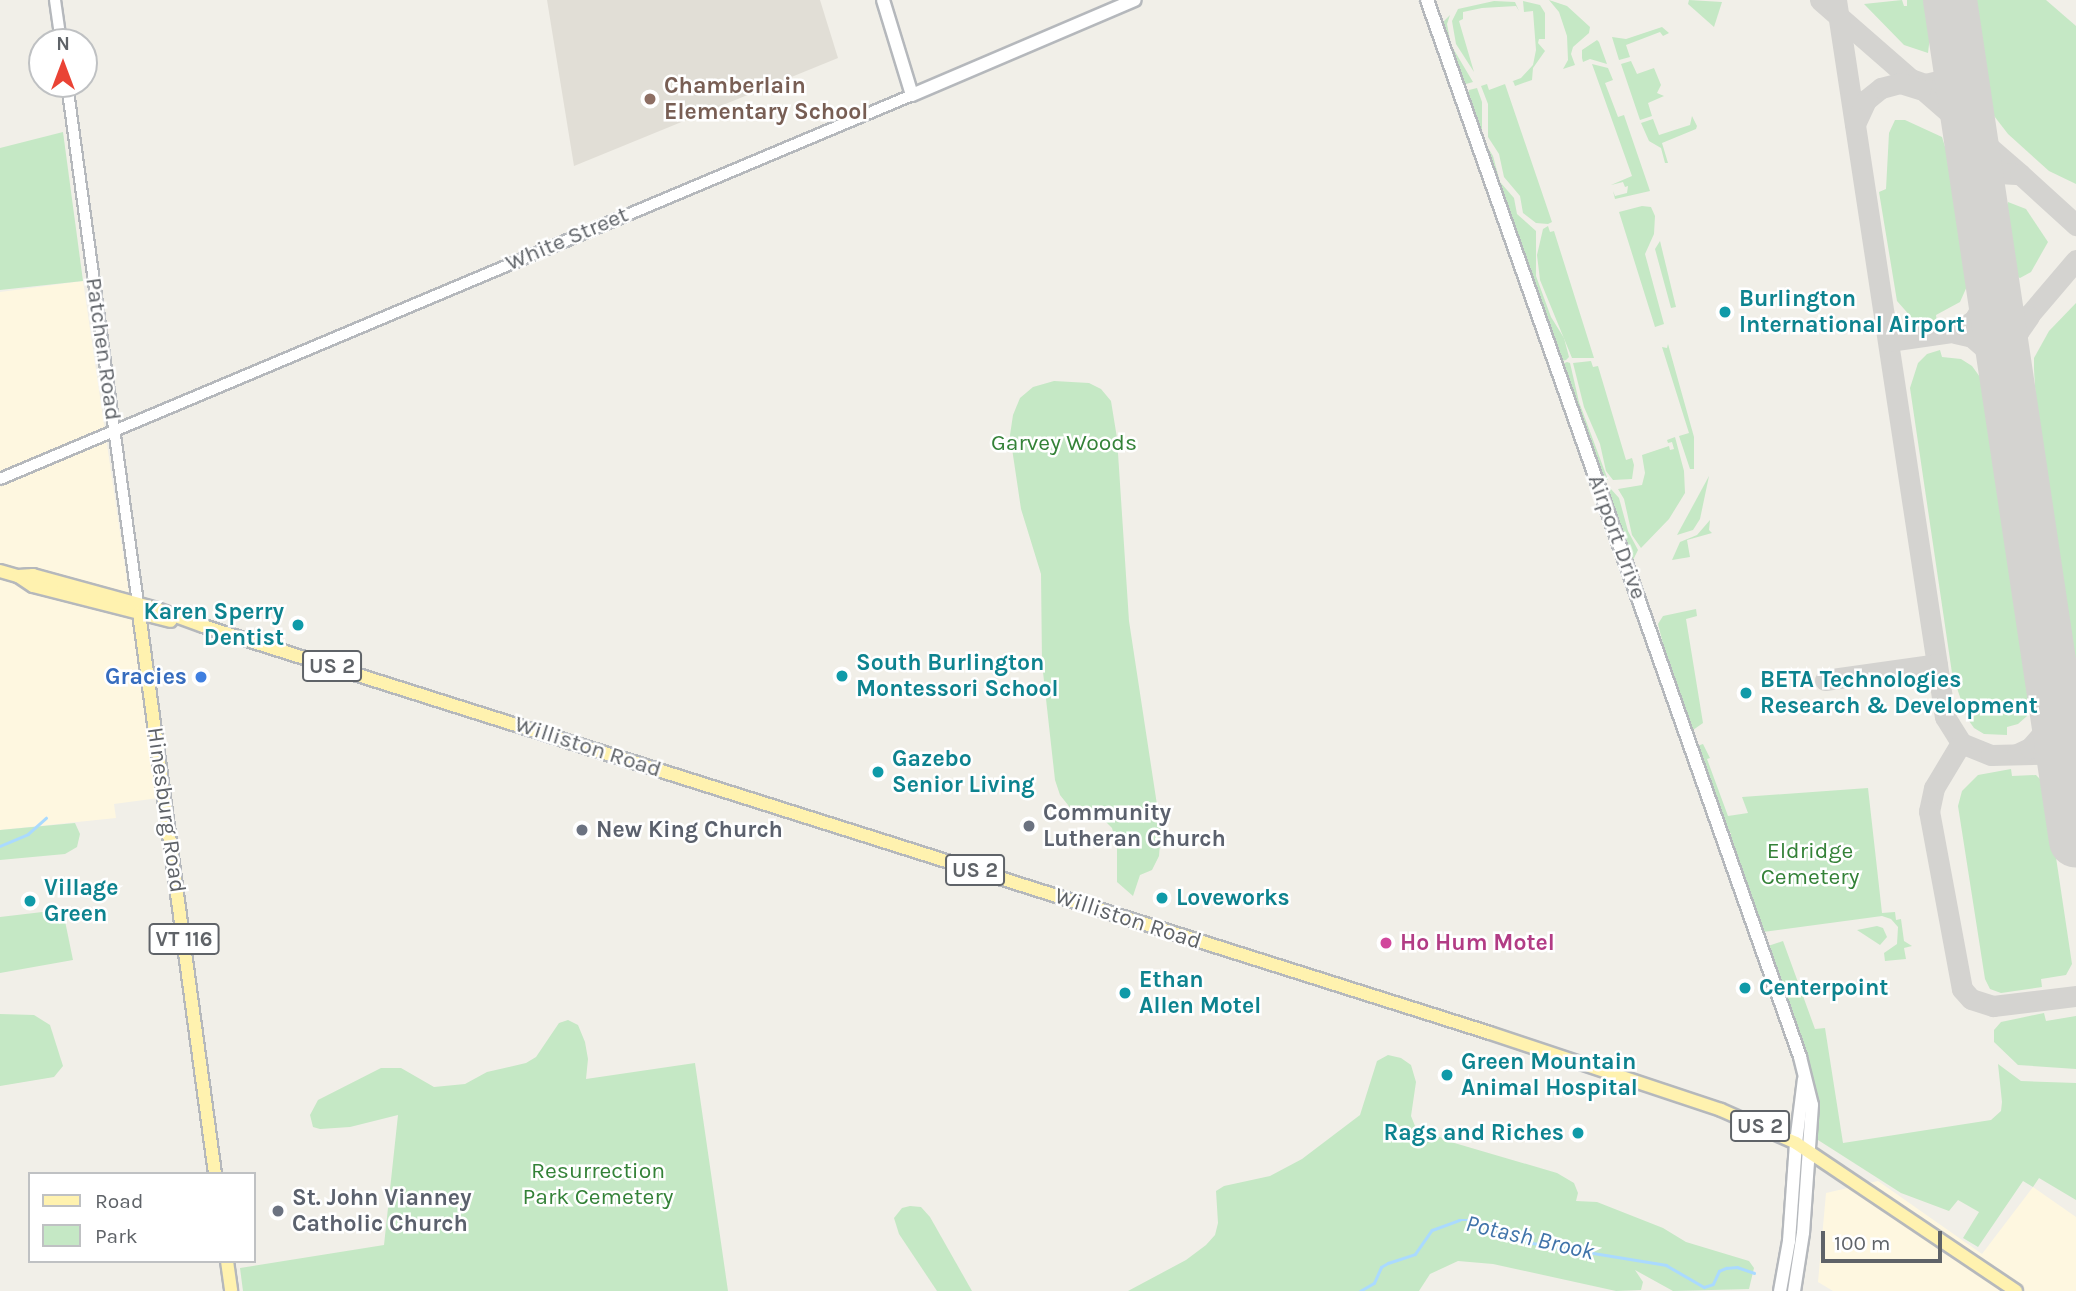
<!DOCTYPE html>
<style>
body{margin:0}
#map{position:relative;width:2076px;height:1291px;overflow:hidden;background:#f1efe8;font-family:Karla,sans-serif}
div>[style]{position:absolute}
.commercial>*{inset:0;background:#fef7e0}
.education>*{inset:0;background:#e1ded6}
.green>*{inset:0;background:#c5e8c5}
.stream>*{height:2.5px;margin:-1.25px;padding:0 1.25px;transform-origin:1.25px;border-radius:1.25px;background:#aadaff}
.taxiway>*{height:21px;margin:-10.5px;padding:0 10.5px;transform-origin:10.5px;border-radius:10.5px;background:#d4d3d0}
.runway>*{height:54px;margin:-27px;padding:0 27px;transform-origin:27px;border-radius:27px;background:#d4d3d0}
.roads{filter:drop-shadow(2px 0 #b5b8bc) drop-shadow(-2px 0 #b5b8bc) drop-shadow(0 2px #b5b8bc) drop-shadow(0 -2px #b5b8bc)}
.tertiary>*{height:10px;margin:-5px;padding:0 5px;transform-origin:5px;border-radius:5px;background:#fff}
.secondary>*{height:12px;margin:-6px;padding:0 6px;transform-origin:6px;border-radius:6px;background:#fff}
.primary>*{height:12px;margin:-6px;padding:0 6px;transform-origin:6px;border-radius:6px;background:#fff2af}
.dots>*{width:19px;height:19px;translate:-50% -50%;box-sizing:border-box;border:4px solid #fff;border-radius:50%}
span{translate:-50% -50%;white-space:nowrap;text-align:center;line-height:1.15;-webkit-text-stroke:5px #fff;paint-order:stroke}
.shield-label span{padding:2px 5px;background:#fff;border:2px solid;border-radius:5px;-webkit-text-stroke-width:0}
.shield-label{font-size:21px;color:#5f6368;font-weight:700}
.education-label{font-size:23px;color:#785e54;font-weight:700}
.left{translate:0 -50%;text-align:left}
.street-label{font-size:23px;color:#5f6368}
.culture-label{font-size:23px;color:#0d838f;font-weight:700}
.right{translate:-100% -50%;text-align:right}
.park-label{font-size:23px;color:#348238}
.shop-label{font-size:23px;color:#366cbe;font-weight:700}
.worship-label{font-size:23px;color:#5b616d;font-weight:700}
.hotel-label{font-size:23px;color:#b23c85;font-weight:700}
.water-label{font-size:24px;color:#4174aa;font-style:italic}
.legend{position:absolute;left:28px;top:1172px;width:228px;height:91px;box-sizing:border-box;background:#fff;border:2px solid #bfc1c3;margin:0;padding:9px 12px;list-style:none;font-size:21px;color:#5f6368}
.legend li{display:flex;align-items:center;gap:14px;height:35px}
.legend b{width:35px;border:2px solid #bfc1c3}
.north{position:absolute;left:28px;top:28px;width:70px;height:70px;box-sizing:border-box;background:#fff;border:2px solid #bfc1c3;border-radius:50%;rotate:0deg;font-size:19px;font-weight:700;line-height:28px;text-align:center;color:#5f6368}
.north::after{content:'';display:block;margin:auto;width:24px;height:32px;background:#ea4335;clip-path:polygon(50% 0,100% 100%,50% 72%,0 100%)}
.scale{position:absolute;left:1821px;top:1231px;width:121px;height:32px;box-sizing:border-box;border:4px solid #5f6368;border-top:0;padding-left:9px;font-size:21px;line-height:24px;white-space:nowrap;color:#5f6368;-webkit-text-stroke:5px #fff;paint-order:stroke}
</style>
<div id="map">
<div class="commercial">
<div style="clip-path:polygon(83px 281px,159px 798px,114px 804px,116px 818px,0 830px,0 292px)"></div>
<div style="clip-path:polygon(1878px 1181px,1982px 1254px,2033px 1187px,2076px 1217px,2076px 1291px,1833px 1291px,1818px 1282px,1826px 1193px)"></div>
</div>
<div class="education">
<div style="clip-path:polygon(547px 0,820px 0,838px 58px,574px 166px)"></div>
</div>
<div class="green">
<div style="clip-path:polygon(1549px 0,1567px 6px,1590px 27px,1589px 33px,1573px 47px,1571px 54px,1575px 65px,1563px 69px,1568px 60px,1567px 36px,1559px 12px)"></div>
<div style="clip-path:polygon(1689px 0,1722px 2px,1714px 27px,1688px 4px)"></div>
<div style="clip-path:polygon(1902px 0,1904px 6px,1907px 6px,1907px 0,1927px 0,1931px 28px,1928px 53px,1904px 45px,1864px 4px)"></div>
<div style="clip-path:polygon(1970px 0,2046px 0,2076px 26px,2076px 184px,2049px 171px,2008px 134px,1991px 112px,1984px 86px)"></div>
<div style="clip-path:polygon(1494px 1px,1515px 2px,1519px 11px,1516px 6px,1482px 8px,1463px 12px,1463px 19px,1459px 21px,1474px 72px,1456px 44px,1452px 21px,1458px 9px)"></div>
<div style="clip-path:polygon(1523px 1px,1540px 5px,1545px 13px,1545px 39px,1539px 39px,1538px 43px,1545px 51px,1533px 68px,1532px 80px,1515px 86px,1513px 81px,1505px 84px,1552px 222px,1548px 224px,1536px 223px,1523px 213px,1520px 196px,1504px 177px,1499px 154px,1488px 137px,1488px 104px,1481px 86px,1487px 84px,1489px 90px,1521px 78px,1533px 65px,1536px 50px,1533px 11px,1524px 12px)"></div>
<div style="clip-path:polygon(1450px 15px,1447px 24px,1451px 45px,1473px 82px,1466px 84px,1461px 80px,1444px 29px,1444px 21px)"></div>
<div style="clip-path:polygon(1662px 27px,1669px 33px,1663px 36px,1660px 32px,1626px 45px,1630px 57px,1619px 60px,1612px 37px,1626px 39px)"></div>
<div style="clip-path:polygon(1597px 40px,1599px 42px,1607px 64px,1590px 59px,1583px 62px,1582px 58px,1582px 50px)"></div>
<div style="clip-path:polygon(1631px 61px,1637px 74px,1654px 68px,1661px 85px,1657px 93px,1664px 96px,1648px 103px,1652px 116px,1640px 120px,1621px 64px)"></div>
<div style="clip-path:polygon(1592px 64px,1608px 68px,1613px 80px,1605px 83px,1618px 117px,1624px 115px,1650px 191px,1615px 199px,1613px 191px,1615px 196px,1627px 193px,1628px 186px,1625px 187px,1623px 182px,1611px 185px,1632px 176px)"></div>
<div style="clip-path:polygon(1477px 88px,1482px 102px,1482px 138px,1493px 156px,1500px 182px,1514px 198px,1517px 214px,1536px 231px,1536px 276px,1551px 317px,1564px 338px,1569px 357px,1566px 360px,1562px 361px,1482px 138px,1467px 96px,1469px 90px)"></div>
<div style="clip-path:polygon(1692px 116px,1697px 126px,1696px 129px,1662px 143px,1668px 163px,1665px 163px,1661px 148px,1649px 141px,1641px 123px,1653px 119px,1659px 135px,1690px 125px)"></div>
<div style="clip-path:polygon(1895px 120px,1905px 120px,1942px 137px,1951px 166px,1968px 284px,1960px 302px,1936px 315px,1937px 322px,1912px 318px,1897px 301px,1879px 192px,1886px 189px,1889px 133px)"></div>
<div style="clip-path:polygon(63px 132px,83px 281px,0 290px,0 148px)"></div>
<div style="clip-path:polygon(2008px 202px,2026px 209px,2048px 242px,2031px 272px,2020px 278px,2014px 275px,2009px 259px,2004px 226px)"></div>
<div style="clip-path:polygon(1642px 206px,1651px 207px,1655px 216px,1654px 234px,1645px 254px,1664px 324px,1655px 327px,1619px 212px)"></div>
<div style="clip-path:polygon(1548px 226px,1550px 232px,1554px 231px,1594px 358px,1572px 358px,1540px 280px,1537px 255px,1543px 229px)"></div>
<div style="clip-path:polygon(1660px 241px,1676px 307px,1671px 308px,1655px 249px)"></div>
<div style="clip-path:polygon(2076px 303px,2076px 696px,2037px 423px,2034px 369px,2034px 358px,2049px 331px)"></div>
<div style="clip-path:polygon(1668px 344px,1694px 437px,1694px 469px,1690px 469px,1679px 436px,1689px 433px,1662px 347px,1667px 348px)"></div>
<div style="clip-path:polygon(1940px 350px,1942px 357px,1961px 359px,1972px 366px,1985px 384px,2033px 693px,2027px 716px,2018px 724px,2007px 727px,2007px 735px,1984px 734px,1974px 728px,1967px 718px,1952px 673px,1910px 388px,1918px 363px,1927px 354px)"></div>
<div style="clip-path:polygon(1591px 361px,1593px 367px,1598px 366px,1626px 460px,1632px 458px,1634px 465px,1632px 479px,1613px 480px,1606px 471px,1600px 444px,1584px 407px,1573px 363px)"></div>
<div style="clip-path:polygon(1567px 362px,1570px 363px,1579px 402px,1608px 480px,1603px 479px,1576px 404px,1562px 364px)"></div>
<div style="clip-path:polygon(1054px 381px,1089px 383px,1101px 389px,1111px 401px,1117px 438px,1129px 621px,1161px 831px,1159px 856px,1152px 870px,1140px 875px,1133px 896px,1117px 882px,1117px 846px,1112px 828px,1104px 820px,1072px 810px,1060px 795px,1055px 780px,1042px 663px,1041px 574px,1021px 509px,1010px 435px,1013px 415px,1020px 398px,1033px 387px)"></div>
<div style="clip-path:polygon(1675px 437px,1684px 471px,1685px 493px,1669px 519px,1641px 548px,1632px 535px,1624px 499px,1618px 489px,1642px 485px,1645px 473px,1642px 455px,1669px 446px,1670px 450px,1674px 449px,1672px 442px,1668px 443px,1667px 440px)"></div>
<div style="clip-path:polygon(1709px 476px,1700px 519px,1693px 530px,1677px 535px)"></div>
<div style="clip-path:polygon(1610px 488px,1619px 498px,1628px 531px,1638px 550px,1633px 560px,1607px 490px)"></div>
<div style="clip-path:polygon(1710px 520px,1709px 530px,1712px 533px,1687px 540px,1690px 557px,1672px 560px,1680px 542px,1697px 535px)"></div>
<div style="clip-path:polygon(1696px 609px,1697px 616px,1686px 619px,1703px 723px,1693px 730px,1669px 668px,1658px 624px,1663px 616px)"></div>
<div style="clip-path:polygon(1703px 744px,1710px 758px,1707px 759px,1728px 816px,1748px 813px,1742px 797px,1868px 788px,1882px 913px,1895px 912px,1896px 920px,1901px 919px,1904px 941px,1912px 946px,1904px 948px,1906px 959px,1885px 961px,1884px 953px,1897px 944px,1898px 927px,1891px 919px,1882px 916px,1763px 932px,1729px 838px,1731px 833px,1728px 833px,1697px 746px)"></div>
<div style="clip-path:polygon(2011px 769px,2012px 776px,2036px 775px,2045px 784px,2072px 964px,2066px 975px,2041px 979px,2042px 987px,2001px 993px,1990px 989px,1985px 979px,1958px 806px,1962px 791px,1978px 775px)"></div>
<div style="clip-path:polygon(75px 823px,80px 834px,77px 847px,65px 854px,0 860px,0 830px)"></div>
<div style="clip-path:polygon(51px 911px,65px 921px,73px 960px,0 973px,0 917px)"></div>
<div style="clip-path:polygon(1877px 926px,1883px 928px,1887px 937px,1880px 945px,1857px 930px)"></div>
<div style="clip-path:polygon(1783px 941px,1815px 1029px,1825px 1028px,1843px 1143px,1991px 1120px,2001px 1111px,2002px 1102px,1998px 1064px,2021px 1081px,2076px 1083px,2076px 1200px,2039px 1178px,2033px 1187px,2023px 1181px,1978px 1247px,1963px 1238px,1979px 1212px,1958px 1200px,1949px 1211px,1901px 1193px,1818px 1140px,1769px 951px,1768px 946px)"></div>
<div style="clip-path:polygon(2044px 1013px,2046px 1021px,2076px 1016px,2076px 1069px,2018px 1065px,1994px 1042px,1994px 1030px,2001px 1022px)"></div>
<div style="clip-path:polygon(0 1014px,34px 1015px,50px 1025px,63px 1066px,54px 1077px,0 1086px)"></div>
<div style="clip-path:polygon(568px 1020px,578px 1025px,585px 1042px,588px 1059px,586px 1079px,695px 1063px,728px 1291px,243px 1291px,240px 1268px,384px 1245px,398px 1115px,350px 1127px,320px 1129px,313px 1127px,310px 1115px,318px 1100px,381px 1068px,401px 1068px,434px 1087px,465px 1084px,487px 1072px,526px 1063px,536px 1057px,559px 1023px)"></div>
<div style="clip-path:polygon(1388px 1055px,1401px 1058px,1411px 1065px,1416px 1082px,1411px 1116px,1415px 1126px,1451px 1142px,1557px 1173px,1574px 1183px,1578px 1193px,1576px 1201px,1597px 1202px,1663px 1228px,1686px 1242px,1749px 1261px,1754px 1268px,1749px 1289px,1673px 1291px,1635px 1270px,1643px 1282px,1641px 1290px,1616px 1291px,1493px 1264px,1458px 1261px,1430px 1274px,1419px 1291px,1128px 1291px,1186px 1260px,1206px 1245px,1215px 1235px,1218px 1223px,1216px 1191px,1224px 1186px,1270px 1176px,1302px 1159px,1360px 1115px,1377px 1061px)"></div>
<div style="clip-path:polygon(910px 1206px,921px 1207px,930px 1217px,972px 1291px,937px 1291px,899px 1234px,894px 1218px,902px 1208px)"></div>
</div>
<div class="stream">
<div style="left:0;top:846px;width:30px;rotate:-23deg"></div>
<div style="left:28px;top:834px;width:24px;rotate:-42deg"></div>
<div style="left:1360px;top:1291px;width:16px;rotate:-30deg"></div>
<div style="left:1374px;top:1283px;width:17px;rotate:-66deg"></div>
<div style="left:1381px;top:1267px;width:8px;rotate:-30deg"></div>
<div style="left:1388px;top:1263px;width:28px;rotate:-18deg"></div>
<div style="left:1415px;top:1254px;width:29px;rotate:-55deg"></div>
<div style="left:1432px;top:1230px;width:29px;rotate:-20deg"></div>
<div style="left:1459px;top:1220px;width:14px"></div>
<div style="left:1473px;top:1220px;width:63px;rotate:21.3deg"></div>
<div style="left:1532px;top:1243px;width:136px;rotate:9.3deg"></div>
<div style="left:1666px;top:1265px;width:44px;rotate:30.1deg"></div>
<div style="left:1704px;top:1287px;width:9px;rotate:-18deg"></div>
<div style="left:1713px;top:1284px;width:14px;rotate:-65deg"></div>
<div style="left:1719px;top:1271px;width:8px;rotate:-23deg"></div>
<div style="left:1726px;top:1268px;width:11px;rotate:-5deg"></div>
<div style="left:1737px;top:1267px;width:18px;rotate:19deg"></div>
</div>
<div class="taxiway">
<div style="left:1820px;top:0;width:206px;rotate:41.1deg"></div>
<div style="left:1836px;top:0;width:725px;rotate:81.36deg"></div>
<div style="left:1945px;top:717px;width:31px;rotate:58deg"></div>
<div style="left:1961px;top:743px;width:32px;rotate:22deg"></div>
<div style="left:1991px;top:755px;width:85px;rotate:-1.3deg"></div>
<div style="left:1911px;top:79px;width:15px;rotate:20deg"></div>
<div style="left:1925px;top:84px;width:17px;rotate:-13deg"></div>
<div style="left:1942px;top:80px;width:19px;rotate:-51deg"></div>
<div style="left:1954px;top:65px;width:22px;rotate:-85deg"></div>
<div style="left:1855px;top:124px;width:26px;rotate:-65deg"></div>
<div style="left:1866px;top:100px;width:19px;rotate:-39deg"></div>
<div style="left:1881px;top:88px;width:20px;rotate:-15deg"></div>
<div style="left:1900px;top:83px;width:21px;rotate:17deg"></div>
<div style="left:1969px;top:124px;width:13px;rotate:61deg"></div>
<div style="left:1975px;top:135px;width:60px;rotate:40.9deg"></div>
<div style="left:1980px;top:198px;width:11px;rotate:-75deg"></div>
<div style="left:1983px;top:187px;width:21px;rotate:-43deg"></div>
<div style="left:1998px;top:173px;width:22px;rotate:3deg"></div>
<div style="left:2020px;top:174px;width:76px;rotate:42.3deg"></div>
<div style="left:1955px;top:332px;width:22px;rotate:-32deg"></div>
<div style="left:1974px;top:320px;width:12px;rotate:-59deg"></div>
<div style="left:1980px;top:310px;width:42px;rotate:-79deg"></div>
<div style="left:1955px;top:333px;width:17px;rotate:13deg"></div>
<div style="left:1972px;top:337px;width:23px;rotate:41deg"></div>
<div style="left:1989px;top:352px;width:45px;rotate:63.4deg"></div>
<div style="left:1889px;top:341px;width:126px;rotate:-8.2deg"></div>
<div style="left:2014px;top:323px;width:18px;rotate:-29deg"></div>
<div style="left:2030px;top:314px;width:71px;rotate:-49.6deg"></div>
<div style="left:2009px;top:387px;width:39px;rotate:-86deg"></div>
<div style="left:2012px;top:348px;width:17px;rotate:-69deg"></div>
<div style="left:2018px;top:332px;width:19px;rotate:-55deg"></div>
<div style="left:1825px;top:680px;width:113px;rotate:-8.1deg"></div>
<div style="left:1961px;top:743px;width:52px;rotate:121deg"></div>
<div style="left:1934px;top:788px;width:24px;rotate:102deg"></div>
<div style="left:1929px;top:811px;width:181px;rotate:79.5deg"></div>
<div style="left:1962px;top:989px;width:13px;rotate:48deg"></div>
<div style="left:1971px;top:999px;width:23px;rotate:18deg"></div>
<div style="left:1993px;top:1006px;width:84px;rotate:-6.9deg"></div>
<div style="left:2017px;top:754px;width:14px;rotate:-25deg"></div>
<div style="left:2030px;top:748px;width:21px;rotate:-49deg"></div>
<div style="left:2044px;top:732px;width:23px;rotate:-72deg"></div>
<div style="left:2051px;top:710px;width:40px;rotate:-91.4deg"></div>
<div style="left:2050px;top:670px;width:50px;rotate:73.7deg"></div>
<div style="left:2064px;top:718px;width:21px;rotate:55deg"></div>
<div style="left:2043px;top:754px;width:22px;rotate:34deg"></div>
<div style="left:2061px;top:766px;width:36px;rotate:76deg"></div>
</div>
<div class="runway">
<div style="left:1950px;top:0;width:850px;rotate:81.48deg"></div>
</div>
<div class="roads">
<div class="tertiary">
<div style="left:55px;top:0;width:42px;rotate:81.9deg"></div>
<div style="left:67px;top:84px;width:532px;rotate:82.22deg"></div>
<div style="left:0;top:479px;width:990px;rotate:-22.83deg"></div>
</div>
<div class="secondary">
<div style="left:883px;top:0;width:99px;rotate:73deg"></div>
<div style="left:912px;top:95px;width:242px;rotate:-23.1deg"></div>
<div style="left:1427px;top:0;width:1121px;rotate:70.56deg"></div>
<div style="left:1800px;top:1057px;width:49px;rotate:76deg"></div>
<div style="left:1812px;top:1105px;width:128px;rotate:94deg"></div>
<div style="left:1803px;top:1233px;width:59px;rotate:98.8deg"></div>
<div style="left:1780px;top:1291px;width:51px;rotate:-79.8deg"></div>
<div style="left:1789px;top:1241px;width:98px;rotate:-85.9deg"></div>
<div style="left:1796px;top:1143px;width:64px;rotate:-82.9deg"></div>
</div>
<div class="primary">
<div style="left:0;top:571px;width:19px;rotate:16deg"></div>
<div style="left:18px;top:576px;width:15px;rotate:-4deg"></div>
<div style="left:33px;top:575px;width:125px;rotate:15.3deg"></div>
<div style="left:154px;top:608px;width:52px;rotate:20.2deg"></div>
<div style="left:203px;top:626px;width:1350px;rotate:17.55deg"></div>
<div style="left:1490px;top:1033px;width:243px;rotate:18.4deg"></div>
<div style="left:1721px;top:1110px;width:82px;rotate:23.7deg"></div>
<div style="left:1796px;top:1143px;width:265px;rotate:33.9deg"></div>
<div style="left:18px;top:576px;width:18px;rotate:34deg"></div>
<div style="left:33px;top:586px;width:142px;rotate:14.2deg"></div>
<div style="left:139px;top:613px;width:566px;rotate:82.28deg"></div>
<div style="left:227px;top:1261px;width:30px;rotate:82deg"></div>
</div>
</div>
<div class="dots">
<div style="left:650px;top:99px;background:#8d6e63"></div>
<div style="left:1725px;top:312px;background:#0f9aa8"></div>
<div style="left:298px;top:625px;background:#0f9aa8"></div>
<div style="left:842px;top:676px;background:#0f9aa8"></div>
<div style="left:201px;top:677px;background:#3f7fe0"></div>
<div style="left:1746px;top:693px;background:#0f9aa8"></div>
<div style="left:878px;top:772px;background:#0f9aa8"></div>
<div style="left:1029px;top:826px;background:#6b7280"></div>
<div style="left:582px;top:830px;background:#6b7280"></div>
<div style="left:1162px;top:898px;background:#0f9aa8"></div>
<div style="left:30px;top:901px;background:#0f9aa8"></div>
<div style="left:1386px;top:943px;background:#d1479c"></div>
<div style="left:1745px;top:988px;background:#0f9aa8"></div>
<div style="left:1125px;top:993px;background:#0f9aa8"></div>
<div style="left:1447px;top:1075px;background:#0f9aa8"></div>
<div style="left:1578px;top:1133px;background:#0f9aa8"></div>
<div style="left:278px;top:1211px;background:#6b7280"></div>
</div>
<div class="shield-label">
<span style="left:332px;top:666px">US 2</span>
<span style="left:975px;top:870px">US 2</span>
<span style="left:184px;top:939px">VT 116</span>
<span style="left:1760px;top:1126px">US 2</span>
</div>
<div class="education-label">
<span class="left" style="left:664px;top:99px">Chamberlain<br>Elementary School</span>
</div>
<div class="street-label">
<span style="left:567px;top:239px;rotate:-23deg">White Street</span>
<span style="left:103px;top:349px;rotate:82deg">Patchen Road</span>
<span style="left:1617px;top:537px;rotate:70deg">Airport Drive</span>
<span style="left:588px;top:747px;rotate:18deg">Williston Road</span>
<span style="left:166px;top:810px;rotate:82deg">Hinesburg Road</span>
<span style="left:1128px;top:919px;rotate:18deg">Williston Road</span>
</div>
<div class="culture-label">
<span class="left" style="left:1739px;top:312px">Burlington<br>International Airport</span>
<span class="right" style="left:284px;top:625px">Karen Sperry<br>Dentist</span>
<span class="left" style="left:856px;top:676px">South Burlington<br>Montessori School</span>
<span class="left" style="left:1760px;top:693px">BETA Technologies<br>Research &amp; Development</span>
<span class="left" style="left:892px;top:772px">Gazebo<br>Senior Living</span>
<span class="left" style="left:44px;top:901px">Village<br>Green</span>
<span class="left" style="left:1176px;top:898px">Loveworks</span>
<span class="left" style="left:1139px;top:993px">Ethan<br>Allen Motel</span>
<span class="left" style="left:1759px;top:988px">Centerpoint</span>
<span class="left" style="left:1461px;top:1075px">Green Mountain<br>Animal Hospital</span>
<span class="right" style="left:1564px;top:1133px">Rags and Riches</span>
</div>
<div class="park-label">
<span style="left:1064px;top:443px">Garvey Woods</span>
<span style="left:1810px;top:864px">Eldridge<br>Cemetery</span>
<span style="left:598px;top:1184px">Resurrection<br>Park Cemetery</span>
</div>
<div class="shop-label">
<span class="right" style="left:187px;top:677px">Gracies</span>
</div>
<div class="worship-label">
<span class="left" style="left:1043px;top:826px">Community<br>Lutheran Church</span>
<span class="left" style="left:596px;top:830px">New King Church</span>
<span class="left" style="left:292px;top:1211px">St. John Vianney<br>Catholic Church</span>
</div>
<div class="hotel-label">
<span class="left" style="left:1400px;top:943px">Ho Hum Motel</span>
</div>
<div class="water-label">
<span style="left:1530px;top:1238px;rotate:13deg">Potash Brook</span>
</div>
<ul class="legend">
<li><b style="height:9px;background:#fff2af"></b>Road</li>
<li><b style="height:19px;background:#c5e8c5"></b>Park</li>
</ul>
<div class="north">N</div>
<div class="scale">100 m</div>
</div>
